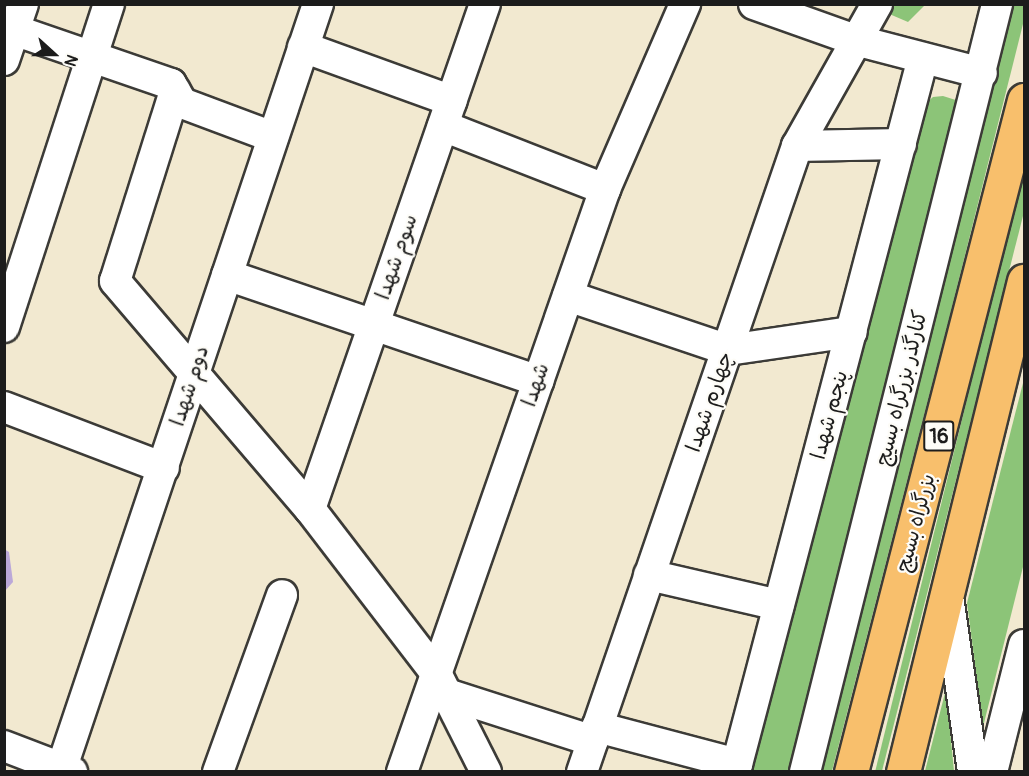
<!DOCTYPE html>
<meta charset="utf-8">
<style>
body{margin:0}
#map{position:relative;width:1029px;height:776px;overflow:hidden;background:#f2e9d0;font-family:Pangolin,"Playpen Sans Arabic",sans-serif}
div>[style]{position:absolute}
.green>*{inset:0;background:#8cc478}
.building>*{inset:0;background:#bba8d8}
.roads{filter:drop-shadow(2px 0 #3c3b37) drop-shadow(-2px 0 #3c3b37) drop-shadow(0 2px #3c3b37) drop-shadow(0 -2px #3c3b37)}
.minor>*{height:30px;margin:-15px;padding:0 15px;transform-origin:15px;border-radius:15px;background:#fff}
.highway>*{height:33px;margin:-16.5px;padding:0 16.5px;transform-origin:16.5px;border-radius:16.5px;background:#f8bf6c}
span{translate:-50% -50%;white-space:nowrap;text-align:center;line-height:1.15;-webkit-text-stroke:4.5px #fdfcf7;paint-order:stroke}
.shield-label span{padding:2px 4px;background:#fdfcf7;border:2px solid;border-radius:4px;-webkit-text-stroke-width:0}
.shield-label{font-size:20px;color:#1c1c1c;font-weight:700}
.street-label{font-size:21px;color:#1c1c1c}
.frame{position:absolute;inset:0;border:6px solid #1c1c1c;pointer-events:none}
.north{position:absolute;left:24px;top:24px;width:60px;height:60px;-webkit-text-stroke:4px #fdfcf7;paint-order:stroke;rotate:111deg;font-size:16px;font-weight:700;line-height:24px;text-align:center;color:#1c1c1c}
.north::after{content:'';display:block;margin:auto;width:21px;height:27px;background:#1c1c1c;clip-path:polygon(50% 0,100% 100%,50% 72%,0 100%)}
</style>
<div id="map">
<div class="green">
<div style="clip-path:polygon(895px 5px,925px 5px,908px 22px,887px 13px)"></div>
<div style="clip-path:polygon(1011px 5px,1024px 5px,1024px 20px,950px 315px,832px 771px,815px 772px)"></div>
<div style="clip-path:polygon(943px 96px,962px 102px,792px 771px,750px 772px,925px 104px,933px 97px)"></div>
<div style="clip-path:polygon(1024px 168px,1024px 212px,882px 771px,875px 772px)"></div>
<div style="clip-path:polygon(1024px 379px,1024px 563px,983px 727px,967px 603px)"></div>
<div style="clip-path:polygon(946px 689px,954px 771px,925px 771px)"></div>
</div>
<div class="building">
<div style="clip-path:polygon(4px 549px,9px 552px,13px 582px,4px 592px)"></div>
</div>
<div class="roads">
<div class="minor">
<div style="left:754px;top:4px;width:107px;rotate:19.6deg"></div>
<div style="left:855px;top:40px;width:131px;rotate:14.6deg"></div>
<div style="left:14px;top:30px;width:166px;rotate:19deg"></div>
<div style="left:171px;top:84px;width:22px;rotate:60deg"></div>
<div style="left:182px;top:103px;width:97px;rotate:20.5deg"></div>
<div style="left:303px;top:47px;width:158px;rotate:19.9deg"></div>
<div style="left:4px;top:60px;width:59px;rotate:-71.3deg"></div>
<div style="left:175px;top:91px;width:199px;rotate:107.5deg"></div>
<div style="left:115px;top:281px;width:300px;rotate:49.5deg"></div>
<div style="left:310px;top:509px;width:207px;rotate:52.5deg"></div>
<div style="left:436px;top:673px;width:111px;rotate:63.2deg"></div>
<div style="left:443px;top:126px;width:174px;rotate:21.3deg"></div>
<div style="left:797px;top:146px;width:104px;rotate:-1.1deg"></div>
<div style="left:227px;top:275px;width:329px;rotate:18.8deg"></div>
<div style="left:568px;top:296px;width:169px;rotate:18.6deg"></div>
<div style="left:728px;top:350px;width:125px;rotate:-8.3deg"></div>
<div style="left:4px;top:327px;width:340px;rotate:-72deg"></div>
<div style="left:4px;top:407px;width:171px;rotate:20.9deg"></div>
<div style="left:310px;top:509px;width:534px;rotate:-70.89deg"></div>
<div style="left:649px;top:575px;width:133px;rotate:13deg"></div>
<div style="left:948px;top:596px;width:178px;rotate:81.9deg"></div>
<div style="left:447px;top:694px;width:153px;rotate:17.8deg"></div>
<div style="left:597px;top:727px;width:145px;rotate:14.8deg"></div>
<div style="left:4px;top:746px;width:73px;rotate:20.9deg"></div>
<div style="left:62px;top:767px;width:805px;rotate:-71.45deg"></div>
<div style="left:218px;top:772px;width:188px;rotate:-70.1deg"></div>
<div style="left:402px;top:772px;width:617px;rotate:-70.8deg"></div>
<div style="left:605px;top:189px;width:202px;rotate:-66.6deg"></div>
<div style="left:582px;top:772px;width:662px;rotate:-71.04deg"></div>
<div style="left:797px;top:146px;width:163px;rotate:-60.6deg"></div>
<div style="left:735px;top:772px;width:738px;rotate:-75.25deg"></div>
<div style="left:805px;top:772px;width:792px;rotate:-75.96deg"></div>
<div style="left:992px;top:772px;width:131px;rotate:-75.9deg"></div>
</div>
<div class="highway">
<div style="left:851px;top:772px;width:694px;rotate:-75.56deg"></div>
<div style="left:903px;top:772px;width:506px;rotate:-76.16deg"></div>
</div>
</div>
<div class="shield-label">
<span style="left:939px;top:436px">16</span>
</div>
<div class="street-label">
<span style="left:397px;top:257px;rotate:-71deg">سوم شهدا</span>
<span style="left:536px;top:385px;rotate:-71deg">شهدا</span>
<span style="left:190px;top:386px;rotate:-72deg">دوم شهدا</span>
<span style="left:902px;top:388px;rotate:-76deg">کنارگذر بزرگراه بسیج</span>
<span style="left:710px;top:402px;rotate:-71deg">چهارم شهدا</span>
<span style="left:830px;top:415px;rotate:-75deg">پنجم شهدا</span>
<span style="left:916px;top:523px;rotate:-75deg">بزرگراه بسیج</span>
</div>
<div class="frame"></div>
<div class="north">N</div>
</div>
